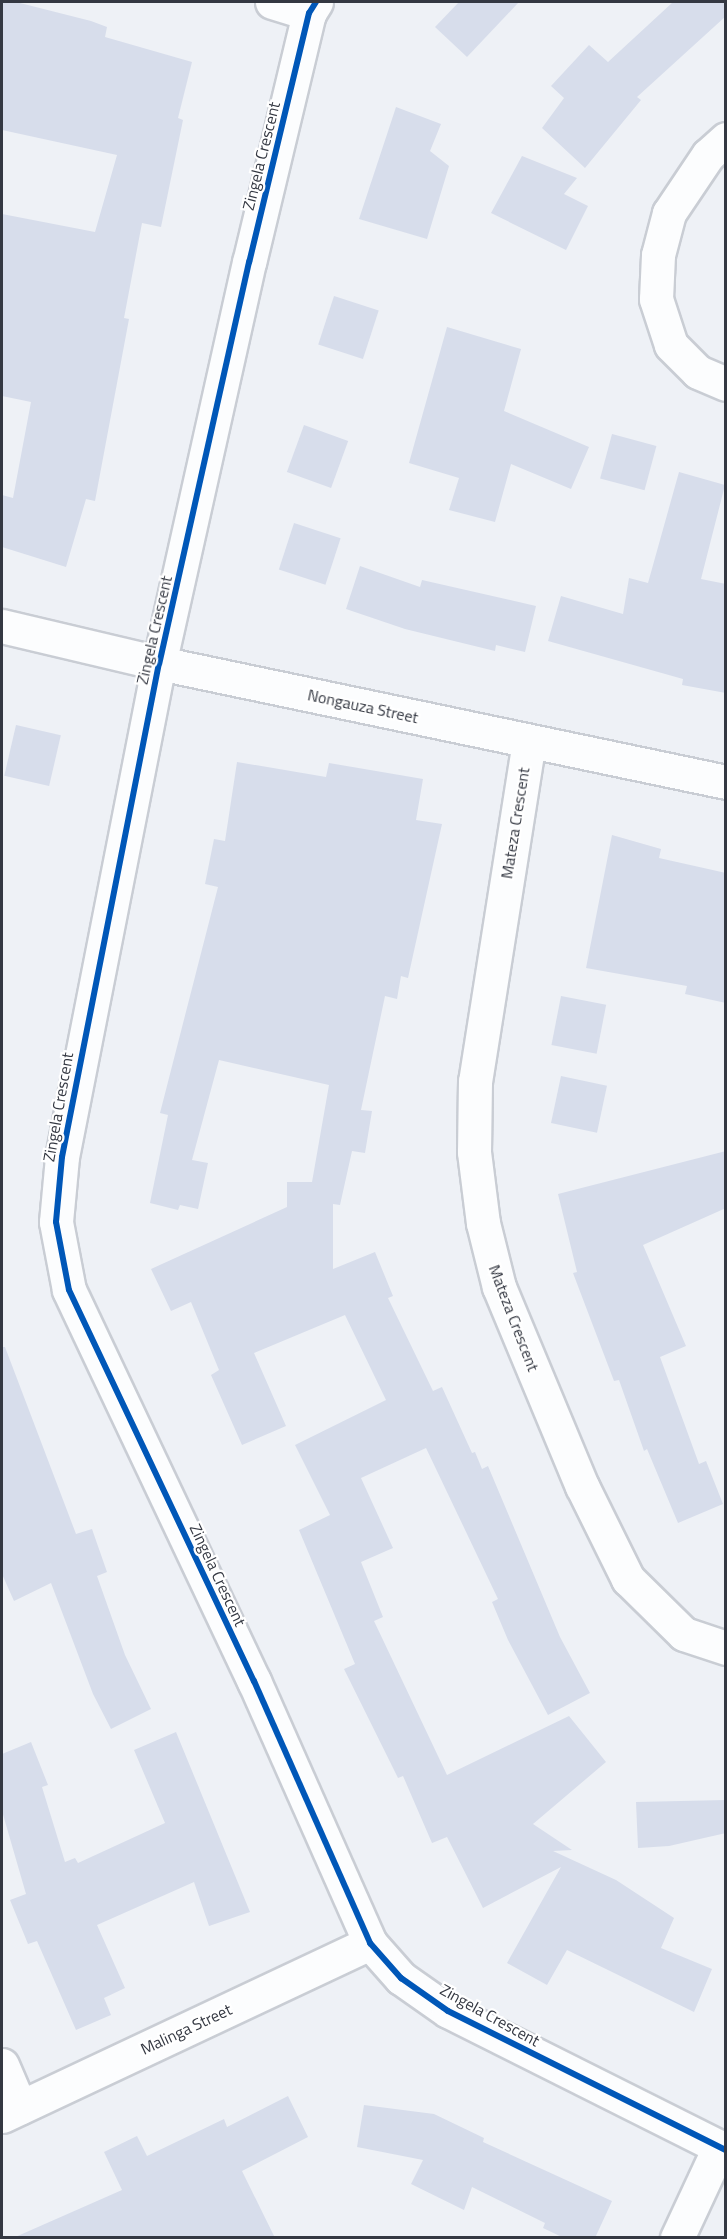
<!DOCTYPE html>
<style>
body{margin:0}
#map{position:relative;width:727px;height:2239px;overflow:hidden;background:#eef1f6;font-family:"Titillium Web",sans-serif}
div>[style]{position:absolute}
.building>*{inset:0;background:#d7ddeb;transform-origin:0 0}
.roads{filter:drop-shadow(2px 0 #c9cdd4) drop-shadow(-2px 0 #c9cdd4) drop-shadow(0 2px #c9cdd4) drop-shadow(0 -2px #c9cdd4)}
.street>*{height:33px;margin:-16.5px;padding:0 16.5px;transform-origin:16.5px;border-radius:16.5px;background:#fcfdfe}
.cycleway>*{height:6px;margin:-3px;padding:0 3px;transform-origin:3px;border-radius:3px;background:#0057b8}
span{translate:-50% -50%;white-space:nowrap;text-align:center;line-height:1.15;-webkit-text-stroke:4.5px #fff;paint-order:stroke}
.street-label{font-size:16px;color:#343842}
.frame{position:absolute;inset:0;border:3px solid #343842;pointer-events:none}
</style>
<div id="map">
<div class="building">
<div style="clip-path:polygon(2px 2px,16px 2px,91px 21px,107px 27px,105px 37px,192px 62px,178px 118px,183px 120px,161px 227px,142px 223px,124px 318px,129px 319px,95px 501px,86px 499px,66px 567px,2px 547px,2px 495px,13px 498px,31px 402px,2px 396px,2px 214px,95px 232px,117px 155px,2px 130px)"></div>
<div style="clip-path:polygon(459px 2px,519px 2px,467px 57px,435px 27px)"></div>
<div style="clip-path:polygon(673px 2px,726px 2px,726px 16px,637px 97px,641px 100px,585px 168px,542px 128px,564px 98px,551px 86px,589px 45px,608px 62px)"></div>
<div style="clip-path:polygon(396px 107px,441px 124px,430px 151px,449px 166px,427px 239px,359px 219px)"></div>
<div style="clip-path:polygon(522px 156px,577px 178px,564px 194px,588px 206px,566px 250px,491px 213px)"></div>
<div style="left:334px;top:296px;width:47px;height:51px;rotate:18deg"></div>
<div style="clip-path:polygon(447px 327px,521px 349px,504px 411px,589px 447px,571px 489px,511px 464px,495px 522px,449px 510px,459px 478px,409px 463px)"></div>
<div style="left:304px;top:425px;width:47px;height:50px;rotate:20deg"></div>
<div style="left:612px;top:434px;width:46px;height:46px;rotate:15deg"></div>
<div style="clip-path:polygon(679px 472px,725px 485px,701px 579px,726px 584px,726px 693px,682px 685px,683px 679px,548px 641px,561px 596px,623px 614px,629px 578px,648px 583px)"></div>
<div style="left:294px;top:523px;width:49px;height:49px;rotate:18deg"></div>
<div style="clip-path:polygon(360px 566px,420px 587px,422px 580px,536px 606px,525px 652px,496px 645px,495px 651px,405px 629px,346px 609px)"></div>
<div style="left:16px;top:725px;width:46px;height:52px;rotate:13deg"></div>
<div style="clip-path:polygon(237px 762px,326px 777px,329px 763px,423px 779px,416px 820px,442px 824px,408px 978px,401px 976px,397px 999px,385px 996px,361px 1110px,372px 1111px,365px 1153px,352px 1151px,340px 1205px,333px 1204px,333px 1269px,375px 1252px,393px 1296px,388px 1298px,433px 1391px,442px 1387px,472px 1453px,475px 1452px,482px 1469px,488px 1466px,560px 1637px,590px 1693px,548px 1715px,508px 1640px,492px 1602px,498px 1599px,426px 1448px,361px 1478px,393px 1548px,361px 1562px,383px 1617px,374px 1621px,447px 1775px,569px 1716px,606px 1762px,533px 1824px,572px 1850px,553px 1851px,616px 1880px,674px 1918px,661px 1948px,712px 1969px,694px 2012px,567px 1950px,547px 1985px,507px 1963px,561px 1867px,483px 1908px,447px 1837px,432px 1843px,403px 1776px,398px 1778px,344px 1669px,355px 1664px,299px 1530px,330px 1515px,295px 1445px,386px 1400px,345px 1315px,254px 1353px,286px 1426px,242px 1445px,211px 1375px,219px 1370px,191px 1302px,171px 1311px,151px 1269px,287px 1207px,287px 1182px,312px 1182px,329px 1085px,219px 1060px,192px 1160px,208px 1163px,198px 1209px,180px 1205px,178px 1210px,150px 1203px,168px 1115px,160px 1113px,218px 887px,205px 884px,214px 839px,225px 841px)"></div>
<div style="clip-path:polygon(612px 835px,661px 849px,659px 858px,726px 873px,726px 1003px,685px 994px,687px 986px,586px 968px)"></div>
<div style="left:561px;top:996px;width:46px;height:50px;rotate:11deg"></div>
<div style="left:561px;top:1076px;width:47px;height:48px;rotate:12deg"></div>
<div style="clip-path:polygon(726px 1151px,726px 1208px,643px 1245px,686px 1346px,660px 1357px,699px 1464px,706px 1461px,723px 1504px,678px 1523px,647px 1449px,644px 1451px,619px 1380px,614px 1381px,573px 1273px,577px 1272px,558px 1194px)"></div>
<div style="clip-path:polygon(2px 1347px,5px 1347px,76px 1534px,92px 1529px,107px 1572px,97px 1576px,125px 1655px,151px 1709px,111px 1729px,93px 1694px,51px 1583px,14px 1601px,2px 1574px)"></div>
<div style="clip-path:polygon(176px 1732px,250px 1912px,209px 1926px,194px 1882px,97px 1925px,125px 1988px,104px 1998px,111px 2015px,76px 2030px,37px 1941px,28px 1944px,10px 1900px,26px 1894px,2px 1811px,2px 1754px,31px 1742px,48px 1785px,42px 1787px,65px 1862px,75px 1858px,78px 1863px,165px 1823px,134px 1750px)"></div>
<div style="clip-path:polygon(726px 1800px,726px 1833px,669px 1846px,638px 1848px,636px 1802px)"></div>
<div style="clip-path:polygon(288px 2096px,308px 2137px,242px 2171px,275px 2238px,13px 2238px,122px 2190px,104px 2152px,137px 2136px,147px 2156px,224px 2119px,227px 2127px)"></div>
<div style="clip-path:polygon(364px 2105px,434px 2114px,484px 2138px,483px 2142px,612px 2201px,595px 2238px,564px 2238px,543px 2228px,545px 2223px,472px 2187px,464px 2210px,411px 2184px,423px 2160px,357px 2147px)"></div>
</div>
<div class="roads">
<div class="street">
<div style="left:272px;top:2px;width:39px;rotate:17deg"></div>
<div style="left:316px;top:2px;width:13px;rotate:122deg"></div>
<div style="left:309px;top:13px;width:256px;rotate:103.5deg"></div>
<div style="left:249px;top:262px;width:411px;rotate:102.6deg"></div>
<div style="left:159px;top:663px;width:503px;rotate:101.11deg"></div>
<div style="left:62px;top:1157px;width:65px;rotate:95.3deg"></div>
<div style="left:56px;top:1222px;width:69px;rotate:79.2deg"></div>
<div style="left:69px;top:1290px;width:433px;rotate:64.7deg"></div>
<div style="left:254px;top:1681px;width:287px;rotate:66.1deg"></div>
<div style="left:370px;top:1943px;width:47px;rotate:48.5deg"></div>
<div style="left:401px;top:1978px;width:57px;rotate:35.1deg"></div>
<div style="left:448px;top:2011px;width:311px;rotate:26.6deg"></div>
<div style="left:726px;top:139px;width:24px;rotate:138deg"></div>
<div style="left:708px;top:155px;width:70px;rotate:123.9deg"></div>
<div style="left:669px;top:213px;width:43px;rotate:104.7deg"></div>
<div style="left:658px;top:255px;width:44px;rotate:92.6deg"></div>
<div style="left:656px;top:299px;width:48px;rotate:71.9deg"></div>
<div style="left:671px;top:345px;width:38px;rotate:45deg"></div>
<div style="left:698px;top:372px;width:30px;rotate:23deg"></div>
<div style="left:2px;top:626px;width:161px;rotate:13.3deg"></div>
<div style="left:159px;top:663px;width:579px;rotate:11.85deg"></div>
<div style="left:529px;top:741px;width:344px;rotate:99deg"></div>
<div style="left:475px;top:1081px;width:71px;rotate:90.8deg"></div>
<div style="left:474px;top:1152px;width:72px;rotate:82.8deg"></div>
<div style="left:483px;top:1223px;width:66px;rotate:76deg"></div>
<div style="left:499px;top:1287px;width:216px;rotate:67.4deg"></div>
<div style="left:582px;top:1486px;width:104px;rotate:63.7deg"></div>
<div style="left:628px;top:1579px;width:78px;rotate:44.5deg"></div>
<div style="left:684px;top:1634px;width:44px;rotate:18.4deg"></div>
<div style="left:2px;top:2065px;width:46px;rotate:66.8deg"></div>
<div style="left:2px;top:2116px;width:407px;rotate:-25.2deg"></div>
<div style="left:677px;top:2238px;width:99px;rotate:-65deg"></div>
</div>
</div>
<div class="cycleway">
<div style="left:316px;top:2px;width:13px;rotate:122deg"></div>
<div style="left:309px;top:13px;width:256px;rotate:103.5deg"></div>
<div style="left:249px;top:262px;width:411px;rotate:102.6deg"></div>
<div style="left:159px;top:663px;width:503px;rotate:101.11deg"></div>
<div style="left:62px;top:1157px;width:65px;rotate:95.3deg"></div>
<div style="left:56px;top:1222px;width:69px;rotate:79.2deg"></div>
<div style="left:69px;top:1290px;width:433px;rotate:64.7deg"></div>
<div style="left:254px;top:1681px;width:287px;rotate:66.1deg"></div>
<div style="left:370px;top:1943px;width:47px;rotate:48.5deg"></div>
<div style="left:401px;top:1978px;width:57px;rotate:35.1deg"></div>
<div style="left:448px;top:2011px;width:311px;rotate:26.6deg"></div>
</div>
<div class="street-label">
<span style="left:261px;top:156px;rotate:-76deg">Zingela Crescent</span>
<span style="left:154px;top:630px;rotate:-77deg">Zingela Crescent</span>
<span style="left:363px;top:706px;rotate:12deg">Nongauza Street</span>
<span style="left:515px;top:823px;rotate:-81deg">Mateza Crescent</span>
<span style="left:58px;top:1107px;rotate:-80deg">Zingela Crescent</span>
<span style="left:514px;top:1318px;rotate:69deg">Mateza Crescent</span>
<span style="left:218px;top:1575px;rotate:65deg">Zingela Crescent</span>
<span style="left:490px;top:2015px;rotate:29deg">Zingela Crescent</span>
<span style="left:186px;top:2029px;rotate:-25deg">Malinga Street</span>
</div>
<div class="frame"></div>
</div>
